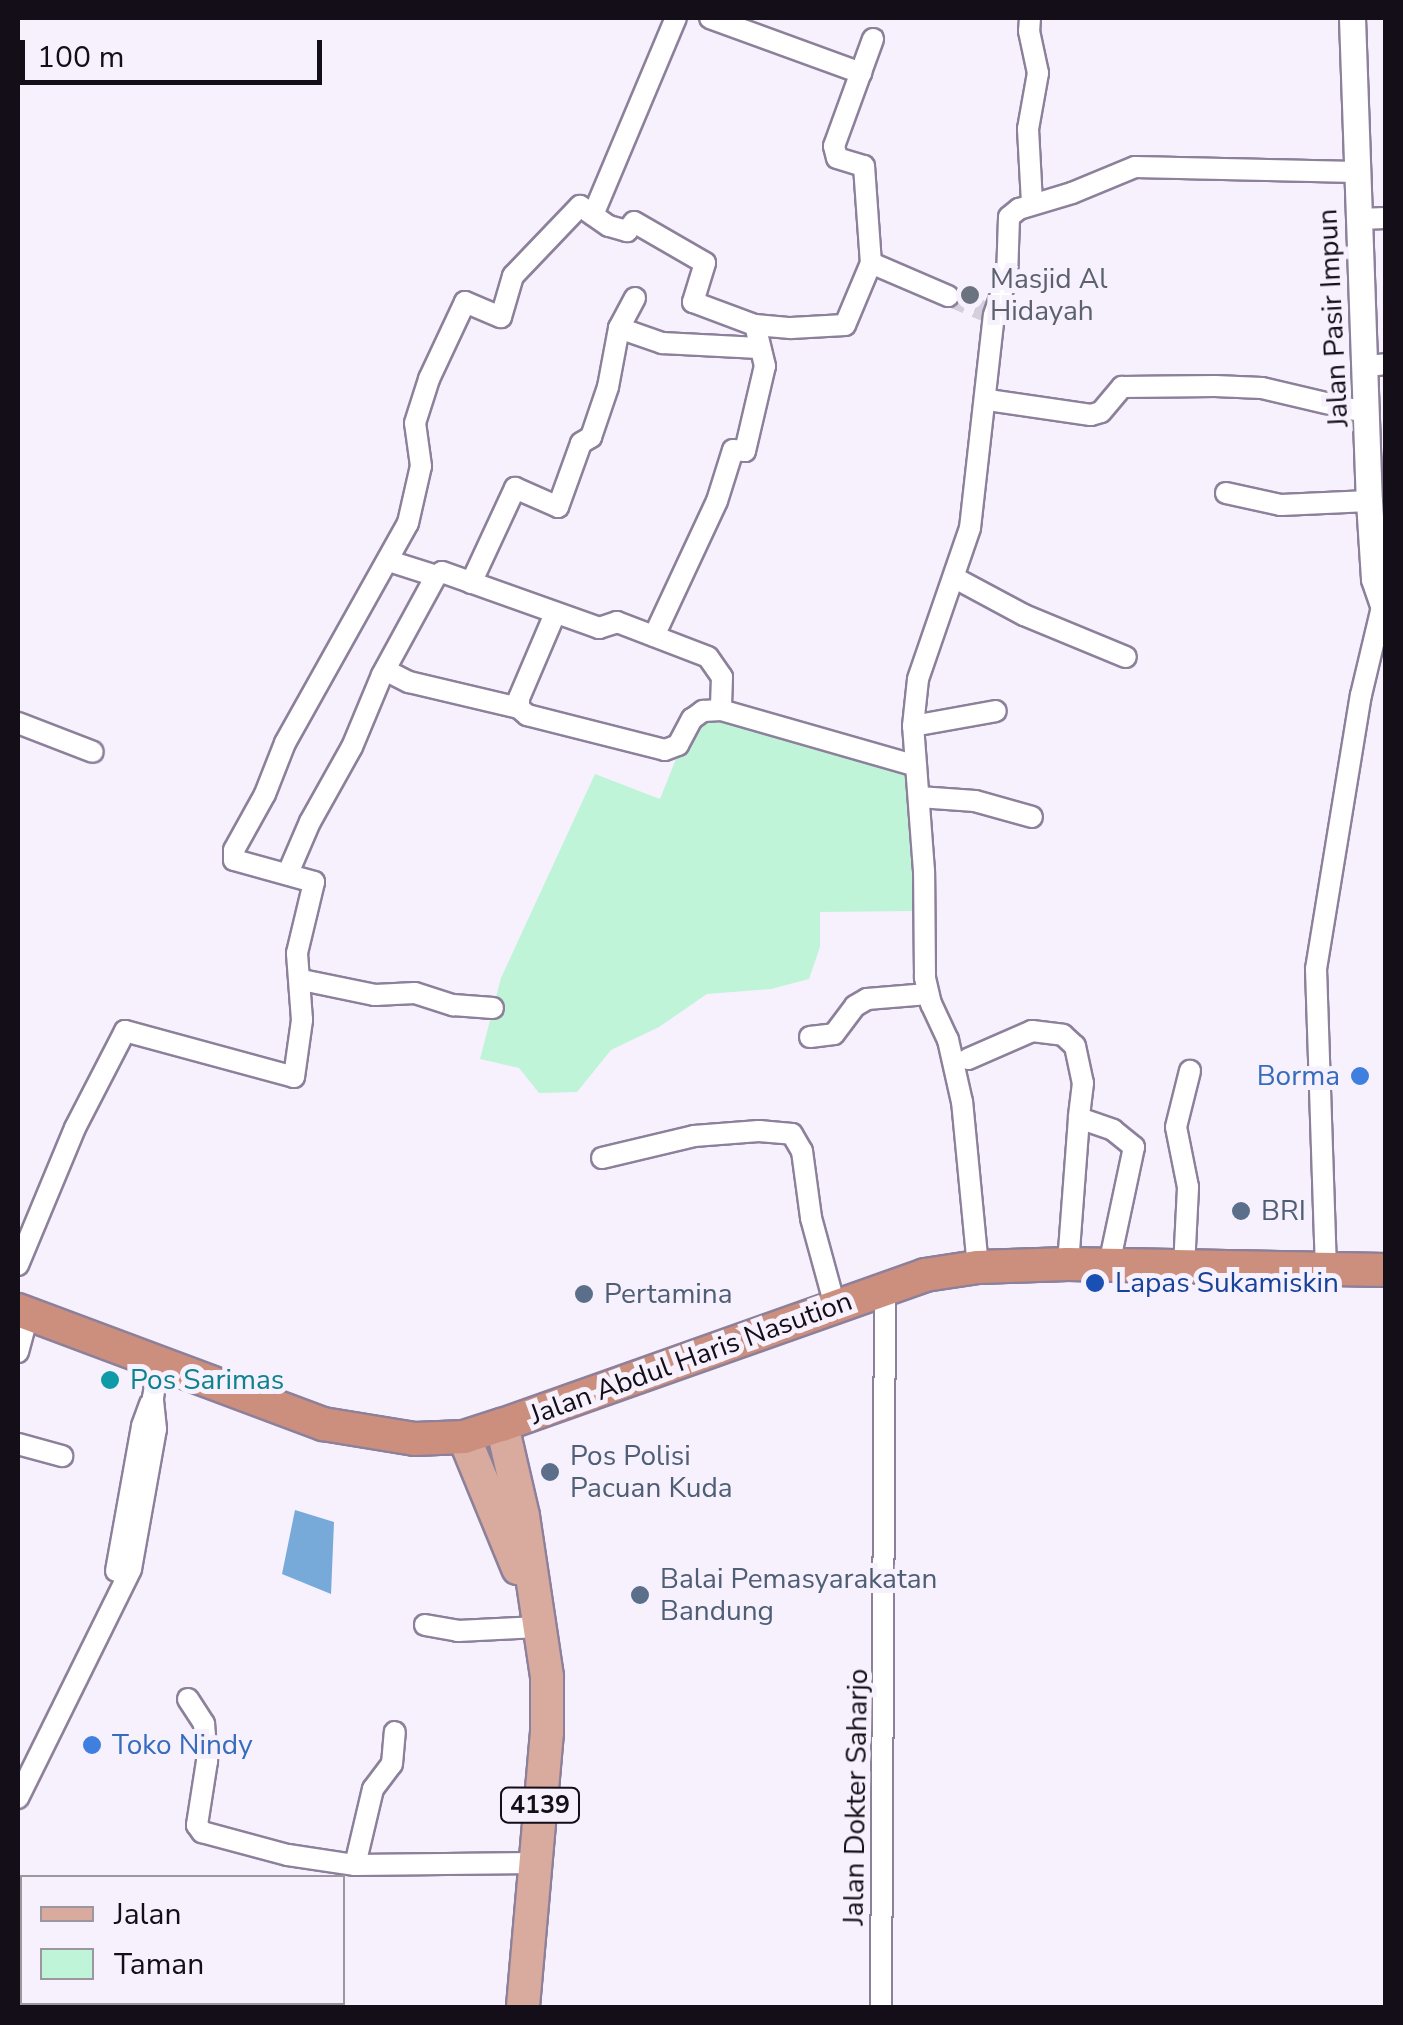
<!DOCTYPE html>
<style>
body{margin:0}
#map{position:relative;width:1403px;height:2025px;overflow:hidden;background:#f7f1fd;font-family:"Nunito Sans",sans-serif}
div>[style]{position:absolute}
.green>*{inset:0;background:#bff4d9}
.water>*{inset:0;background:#77a9d9}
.minor-tunnel>*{height:20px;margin-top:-10px;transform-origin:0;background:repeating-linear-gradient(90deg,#d5cfdb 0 20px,transparent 0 30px)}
.roads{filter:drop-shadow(2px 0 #8d809b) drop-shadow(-2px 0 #8d809b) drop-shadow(0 2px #8d809b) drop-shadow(0 -2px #8d809b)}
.minor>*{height:20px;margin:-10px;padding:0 10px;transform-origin:10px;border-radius:10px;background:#fff}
.tertiary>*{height:25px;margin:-12.5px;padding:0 12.5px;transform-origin:12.5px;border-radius:12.5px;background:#fff}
.primary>*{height:32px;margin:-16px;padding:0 16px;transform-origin:16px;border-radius:16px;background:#d9ab9e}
.trunk>*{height:32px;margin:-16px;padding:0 16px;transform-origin:16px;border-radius:16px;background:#cc8f7e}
.dots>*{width:28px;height:28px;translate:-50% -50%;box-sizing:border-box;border:5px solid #f7f1fd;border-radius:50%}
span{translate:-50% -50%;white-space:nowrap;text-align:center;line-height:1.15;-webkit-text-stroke:10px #f7f1fd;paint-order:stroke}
.shield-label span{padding:2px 8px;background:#f7f1fd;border:2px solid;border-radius:8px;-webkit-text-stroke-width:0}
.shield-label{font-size:25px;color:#130e18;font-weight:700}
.worship-label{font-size:28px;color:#5b616d}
.left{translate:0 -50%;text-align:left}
.street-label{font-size:28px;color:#130e18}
.shop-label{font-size:28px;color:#366cbe}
.right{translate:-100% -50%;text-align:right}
.service-label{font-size:28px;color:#4e5e75}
.transit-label{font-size:28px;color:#164399}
.culture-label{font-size:28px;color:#0d838f}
.frame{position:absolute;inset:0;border:20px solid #130e18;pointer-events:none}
.legend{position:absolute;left:20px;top:1875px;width:325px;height:130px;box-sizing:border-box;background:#f7f1fd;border:2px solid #9c96a1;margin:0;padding:12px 18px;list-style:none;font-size:30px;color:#130e18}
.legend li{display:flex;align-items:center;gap:20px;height:50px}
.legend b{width:50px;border:2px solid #9c96a1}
.scale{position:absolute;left:20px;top:40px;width:302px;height:45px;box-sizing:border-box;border:5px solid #130e18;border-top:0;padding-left:12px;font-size:30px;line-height:35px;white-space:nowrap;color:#130e18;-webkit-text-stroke:8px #f7f1fd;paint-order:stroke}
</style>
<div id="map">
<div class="green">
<div style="clip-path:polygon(721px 718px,908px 770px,915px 911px,820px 912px,820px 947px,809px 979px,771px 989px,707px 994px,659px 1027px,611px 1050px,577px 1092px,539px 1093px,519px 1068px,480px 1059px,501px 978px,595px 774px,660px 799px,691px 721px)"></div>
</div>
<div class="water">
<div style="clip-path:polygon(295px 1510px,334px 1522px,331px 1594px,282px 1574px)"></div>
</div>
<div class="minor-tunnel">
<div style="left:948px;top:296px;width:41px;rotate:22.8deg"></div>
</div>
<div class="roads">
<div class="minor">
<div style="left:710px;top:18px;width:161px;rotate:20deg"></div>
<div style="left:1030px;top:18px;width:13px;rotate:94deg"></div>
<div style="left:1029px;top:31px;width:43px;rotate:77.9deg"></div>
<div style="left:1038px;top:73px;width:57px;rotate:100.1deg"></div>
<div style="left:1028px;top:129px;width:75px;rotate:86.9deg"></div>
<div style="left:873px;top:39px;width:114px;rotate:110deg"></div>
<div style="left:834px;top:146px;width:12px;rotate:76deg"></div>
<div style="left:837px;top:158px;width:28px;rotate:17deg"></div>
<div style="left:864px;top:166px;width:97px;rotate:85.9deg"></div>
<div style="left:871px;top:263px;width:84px;rotate:23.2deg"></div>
<div style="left:593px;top:215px;width:214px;rotate:-67.2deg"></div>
<div style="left:1358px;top:219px;width:28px;rotate:-2deg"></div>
<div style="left:619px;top:328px;width:46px;rotate:19.2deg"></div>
<div style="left:662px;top:343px;width:97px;rotate:3deg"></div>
<div style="left:1368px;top:366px;width:18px;rotate:-6deg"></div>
<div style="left:988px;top:400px;width:104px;rotate:8.3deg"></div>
<div style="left:1091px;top:415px;width:10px;rotate:-17deg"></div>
<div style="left:1101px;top:412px;width:33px;rotate:-50deg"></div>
<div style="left:1122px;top:387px;width:93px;rotate:-0.6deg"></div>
<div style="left:1215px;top:386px;width:47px;rotate:2.4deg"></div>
<div style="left:1262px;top:388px;width:109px;rotate:13.3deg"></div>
<div style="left:1226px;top:493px;width:56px;rotate:12.3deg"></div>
<div style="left:1281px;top:505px;width:88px;rotate:-2.6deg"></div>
<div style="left:389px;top:561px;width:49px;rotate:17.7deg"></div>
<div style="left:436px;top:576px;width:7px;rotate:-34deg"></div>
<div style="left:442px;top:572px;width:167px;rotate:19.6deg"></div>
<div style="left:599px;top:628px;width:19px;rotate:-18deg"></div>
<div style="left:617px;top:622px;width:97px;rotate:21deg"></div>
<div style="left:708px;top:657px;width:24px;rotate:55deg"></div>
<div style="left:722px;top:677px;width:33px;rotate:92deg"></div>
<div style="left:955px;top:578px;width:78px;rotate:28.2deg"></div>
<div style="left:1024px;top:615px;width:110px;rotate:22.4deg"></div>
<div style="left:471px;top:583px;width:105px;rotate:-65.1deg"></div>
<div style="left:515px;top:488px;width:47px;rotate:23.8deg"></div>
<div style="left:558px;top:507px;width:68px;rotate:-70.2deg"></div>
<div style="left:581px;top:443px;width:12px;rotate:-31deg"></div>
<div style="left:591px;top:437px;width:53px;rotate:-71.2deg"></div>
<div style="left:608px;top:387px;width:60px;rotate:-79.4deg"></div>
<div style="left:619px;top:328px;width:34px;rotate:-62deg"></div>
<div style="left:554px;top:616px;width:89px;rotate:113.1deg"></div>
<div style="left:519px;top:698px;width:10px;rotate:90deg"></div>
<div style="left:519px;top:708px;width:11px;rotate:41deg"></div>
<div style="left:527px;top:715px;width:142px;rotate:14.2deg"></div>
<div style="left:665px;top:750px;width:14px;rotate:-21deg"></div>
<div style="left:678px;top:745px;width:30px;rotate:-62deg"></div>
<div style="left:692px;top:719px;width:14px;rotate:-36deg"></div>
<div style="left:703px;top:711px;width:18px;rotate:-3deg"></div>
<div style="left:721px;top:710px;width:203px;rotate:16deg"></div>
<div style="left:654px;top:636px;width:149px;rotate:-65deg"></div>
<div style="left:717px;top:501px;width:53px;rotate:-72.6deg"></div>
<div style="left:733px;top:450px;width:12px;rotate:5deg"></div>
<div style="left:745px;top:451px;width:87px;rotate:-76.8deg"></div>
<div style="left:765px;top:366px;width:42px;rotate:-103.7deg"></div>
<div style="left:385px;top:670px;width:27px;rotate:27deg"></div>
<div style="left:409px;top:682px;width:113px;rotate:13.3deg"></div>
<div style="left:18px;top:723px;width:80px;rotate:21.1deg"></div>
<div style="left:913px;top:726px;width:84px;rotate:-10.2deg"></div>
<div style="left:919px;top:797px;width:56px;rotate:4.1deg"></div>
<div style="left:975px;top:801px;width:59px;rotate:15.7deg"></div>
<div style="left:288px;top:873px;width:56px;rotate:-66.7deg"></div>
<div style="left:310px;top:822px;width:86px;rotate:-60.8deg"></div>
<div style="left:352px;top:747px;width:78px;rotate:-67.4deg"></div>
<div style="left:382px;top:675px;width:113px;rotate:-61.4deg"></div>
<div style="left:302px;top:980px;width:75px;rotate:11.6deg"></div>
<div style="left:375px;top:995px;width:40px;rotate:-2.9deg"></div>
<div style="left:415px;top:993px;width:40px;rotate:18deg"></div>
<div style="left:453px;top:1005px;width:40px;rotate:4.3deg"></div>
<div style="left:810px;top:1037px;width:24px;rotate:-7deg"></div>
<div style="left:834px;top:1034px;width:35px;rotate:-53deg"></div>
<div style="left:855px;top:1006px;width:14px;rotate:-30deg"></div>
<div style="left:867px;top:999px;width:61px;rotate:-4.7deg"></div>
<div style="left:968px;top:1059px;width:70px;rotate:-23.6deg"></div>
<div style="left:1032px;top:1031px;width:31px;rotate:7deg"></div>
<div style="left:1063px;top:1035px;width:16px;rotate:43deg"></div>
<div style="left:1075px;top:1046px;width:38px;rotate:78deg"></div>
<div style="left:1083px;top:1083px;width:35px;rotate:97deg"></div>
<div style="left:1079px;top:1118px;width:36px;rotate:19deg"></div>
<div style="left:1113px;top:1130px;width:27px;rotate:39deg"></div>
<div style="left:1134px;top:1147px;width:121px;rotate:102deg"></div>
<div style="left:602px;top:1158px;width:95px;rotate:-13.4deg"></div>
<div style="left:694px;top:1136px;width:65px;rotate:-4.4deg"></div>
<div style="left:759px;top:1131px;width:33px;rotate:5deg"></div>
<div style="left:792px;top:1134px;width:20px;rotate:60deg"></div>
<div style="left:802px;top:1151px;width:68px;rotate:82.3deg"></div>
<div style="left:811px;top:1218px;width:91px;rotate:74.7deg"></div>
<div style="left:1068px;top:1264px;width:146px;rotate:-85.7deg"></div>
<div style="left:18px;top:1265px;width:148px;rotate:-67.4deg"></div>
<div style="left:75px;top:1128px;width:109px;rotate:-62.7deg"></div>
<div style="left:125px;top:1031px;width:175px;rotate:15.2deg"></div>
<div style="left:294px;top:1077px;width:58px;rotate:-82deg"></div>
<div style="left:302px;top:1020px;width:67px;rotate:-94.3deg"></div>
<div style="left:297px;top:953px;width:73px;rotate:-76.5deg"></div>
<div style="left:314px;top:882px;width:83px;rotate:-164.6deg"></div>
<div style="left:234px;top:860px;width:10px;rotate:-90deg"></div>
<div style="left:234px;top:850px;width:64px;rotate:-61deg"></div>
<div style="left:265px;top:794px;width:55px;rotate:-68.6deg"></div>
<div style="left:285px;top:743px;width:252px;rotate:-60.8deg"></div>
<div style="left:408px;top:523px;width:58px;rotate:-77.2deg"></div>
<div style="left:421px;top:466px;width:43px;rotate:-97.9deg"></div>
<div style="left:415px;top:423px;width:46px;rotate:-72.3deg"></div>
<div style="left:429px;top:379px;width:85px;rotate:-64.9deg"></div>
<div style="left:465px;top:302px;width:39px;rotate:23deg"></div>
<div style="left:501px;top:317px;width:43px;rotate:-73.7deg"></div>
<div style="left:513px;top:276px;width:97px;rotate:-46.3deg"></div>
<div style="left:580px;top:206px;width:35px;rotate:35deg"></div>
<div style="left:609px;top:226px;width:19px;rotate:16deg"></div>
<div style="left:627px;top:231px;width:11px;rotate:-52deg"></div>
<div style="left:634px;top:222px;width:82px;rotate:30deg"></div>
<div style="left:705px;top:263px;width:41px;rotate:107.1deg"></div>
<div style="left:693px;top:302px;width:66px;rotate:20.4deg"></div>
<div style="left:755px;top:325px;width:36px;rotate:5deg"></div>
<div style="left:791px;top:328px;width:54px;rotate:-3.2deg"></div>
<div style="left:845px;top:325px;width:67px;rotate:-67.2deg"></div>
<div style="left:978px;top:1267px;width:166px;rotate:-95.5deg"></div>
<div style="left:962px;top:1102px;width:64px;rotate:-102.7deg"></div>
<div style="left:948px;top:1040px;width:40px;rotate:-115deg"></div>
<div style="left:931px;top:1004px;width:28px;rotate:-103deg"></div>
<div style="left:925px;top:977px;width:106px;rotate:-90.5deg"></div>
<div style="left:924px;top:871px;width:145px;rotate:-94.3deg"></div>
<div style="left:913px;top:726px;width:47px;rotate:-83.9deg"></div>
<div style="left:918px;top:679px;width:160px;rotate:-71deg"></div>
<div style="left:970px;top:528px;width:214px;rotate:-83.6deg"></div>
<div style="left:994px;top:315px;width:39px;rotate:-71deg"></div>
<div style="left:1007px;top:278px;width:61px;rotate:-88.1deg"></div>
<div style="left:1009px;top:217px;width:13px;rotate:-39deg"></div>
<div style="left:1019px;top:209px;width:55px;rotate:-16.8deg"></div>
<div style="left:1072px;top:193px;width:68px;rotate:-22.4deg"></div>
<div style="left:1135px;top:167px;width:221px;rotate:1.3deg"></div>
<div style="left:1184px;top:1267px;width:80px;rotate:-87.1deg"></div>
<div style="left:1188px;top:1187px;width:61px;rotate:-101.3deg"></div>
<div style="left:1176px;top:1127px;width:58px;rotate:-76deg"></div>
<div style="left:1326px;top:1270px;width:301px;rotate:-91.9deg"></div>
<div style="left:1316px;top:969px;width:278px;rotate:-80.7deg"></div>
<div style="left:1361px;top:695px;width:90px;rotate:-76.6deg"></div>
<div style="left:18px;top:1352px;width:39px;rotate:-75deg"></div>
<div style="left:18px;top:1444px;width:46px;rotate:15.3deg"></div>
<div style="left:116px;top:1571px;width:147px;rotate:-79.8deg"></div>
<div style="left:142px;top:1426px;width:23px;rotate:-70deg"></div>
<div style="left:425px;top:1625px;width:34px;rotate:10deg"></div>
<div style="left:458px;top:1631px;width:80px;rotate:-2.9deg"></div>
<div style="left:188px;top:1699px;width:30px;rotate:57deg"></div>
<div style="left:204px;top:1724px;width:37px;rotate:85deg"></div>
<div style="left:207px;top:1761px;width:65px;rotate:98.9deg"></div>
<div style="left:197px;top:1825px;width:9px;rotate:54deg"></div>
<div style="left:202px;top:1832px;width:89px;rotate:15deg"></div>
<div style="left:288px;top:1855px;width:68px;rotate:8.5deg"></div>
<div style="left:355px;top:1865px;width:180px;rotate:-0.6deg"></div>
<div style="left:18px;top:1798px;width:255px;rotate:-63.7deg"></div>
<div style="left:131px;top:1569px;width:142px;rotate:-79.9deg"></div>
<div style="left:156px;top:1429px;width:31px;rotate:-96deg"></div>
<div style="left:153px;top:1398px;width:36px;rotate:-81deg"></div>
<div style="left:355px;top:1865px;width:78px;rotate:-76.7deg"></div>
<div style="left:373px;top:1789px;width:31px;rotate:-53deg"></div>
<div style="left:392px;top:1764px;width:32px;rotate:-85deg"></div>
<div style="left:18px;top:2004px;width:7px;rotate:34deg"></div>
<div style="left:881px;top:2008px;width:720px;rotate:-89.68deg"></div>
</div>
<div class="tertiary">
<div style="left:1352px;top:18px;width:483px;rotate:88deg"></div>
<div style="left:1369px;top:501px;width:78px;rotate:86.3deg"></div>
<div style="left:1374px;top:579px;width:36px;rotate:71deg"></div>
</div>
<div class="primary">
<div style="left:502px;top:1425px;width:93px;rotate:77deg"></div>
<div style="left:523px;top:1516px;width:163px;rotate:81.5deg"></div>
<div style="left:547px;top:1677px;width:55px;rotate:90deg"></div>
<div style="left:547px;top:1732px;width:277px;rotate:95deg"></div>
<div style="left:464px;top:1437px;width:142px;rotate:67.6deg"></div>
</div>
<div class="trunk">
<div style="left:18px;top:1310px;width:326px;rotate:20.5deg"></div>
<div style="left:323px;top:1424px;width:93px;rotate:9.3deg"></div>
<div style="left:415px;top:1439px;width:49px;rotate:-2.3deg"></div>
<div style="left:464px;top:1437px;width:40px;rotate:-18deg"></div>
<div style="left:502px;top:1425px;width:449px;rotate:-19.5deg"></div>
<div style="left:925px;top:1275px;width:54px;rotate:-8.6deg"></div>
<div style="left:978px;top:1267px;width:90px;rotate:-1.9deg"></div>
<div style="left:1068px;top:1264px;width:318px;rotate:1.1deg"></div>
</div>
</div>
<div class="dots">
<div style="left:970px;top:295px;background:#6b7280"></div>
<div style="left:1360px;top:1076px;background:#3f7fe0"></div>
<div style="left:1241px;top:1211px;background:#5c6f8a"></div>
<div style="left:1095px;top:1283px;background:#1a4fb4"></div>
<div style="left:584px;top:1294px;background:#5c6f8a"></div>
<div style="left:110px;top:1380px;background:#0f9aa8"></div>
<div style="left:550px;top:1472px;background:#5c6f8a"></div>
<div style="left:640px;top:1595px;background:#5c6f8a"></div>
<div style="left:92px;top:1745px;background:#3f7fe0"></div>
</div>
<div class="shield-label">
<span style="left:540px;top:1805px">4139</span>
</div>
<div class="worship-label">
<span class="left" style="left:990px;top:295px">Masjid Al<br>Hidayah</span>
</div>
<div class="street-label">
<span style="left:1333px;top:318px;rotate:-93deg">Jalan Pasir Impun</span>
<span style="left:691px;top:1358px;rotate:-20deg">Jalan Abdul Haris Nasution</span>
<span style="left:856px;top:1797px;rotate:-89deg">Jalan Dokter Saharjo</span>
</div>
<div class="shop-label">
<span class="right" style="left:1340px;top:1076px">Borma</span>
<span class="left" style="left:112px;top:1745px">Toko Nindy</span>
</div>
<div class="service-label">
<span class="left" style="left:1261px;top:1211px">BRI</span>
<span class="left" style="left:604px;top:1294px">Pertamina</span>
<span class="left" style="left:570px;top:1472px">Pos Polisi<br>Pacuan Kuda</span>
<span class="left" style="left:660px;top:1595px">Balai Pemasyarakatan<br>Bandung</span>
</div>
<div class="transit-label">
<span class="left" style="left:1115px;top:1283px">Lapas Sukamiskin</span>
</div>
<div class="culture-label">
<span class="left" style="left:130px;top:1380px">Pos Sarimas</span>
</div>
<div class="frame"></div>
<ul class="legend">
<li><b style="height:12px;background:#d9ab9e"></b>Jalan</li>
<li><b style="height:28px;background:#bff4d9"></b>Taman</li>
</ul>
<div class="scale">100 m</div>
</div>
